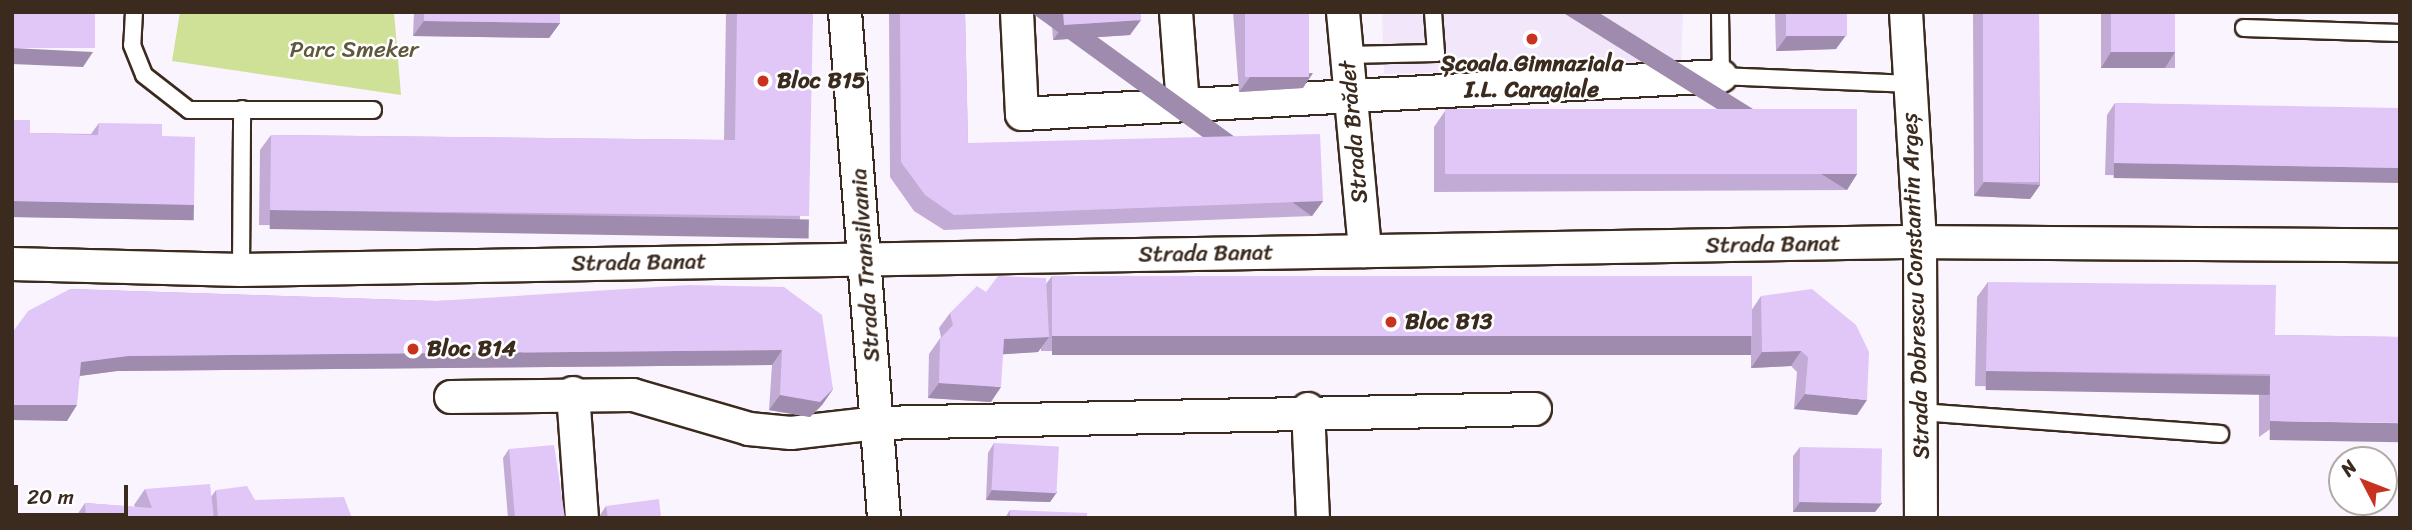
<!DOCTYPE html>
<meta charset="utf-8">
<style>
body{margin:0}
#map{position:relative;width:2412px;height:530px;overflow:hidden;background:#f9f4fd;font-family:Sriracha,sans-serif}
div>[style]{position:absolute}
.built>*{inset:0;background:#f2e6fb}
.green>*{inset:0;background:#cee196}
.roads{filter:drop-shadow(2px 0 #3b2a1e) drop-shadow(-2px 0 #3b2a1e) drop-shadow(0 2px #3b2a1e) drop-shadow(0 -2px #3b2a1e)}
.service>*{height:16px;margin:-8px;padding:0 8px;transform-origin:8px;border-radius:8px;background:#fff}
.minor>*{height:32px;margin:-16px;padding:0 16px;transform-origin:16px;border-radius:16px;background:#fff}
.wall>*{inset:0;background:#c2abd4;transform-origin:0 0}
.shaded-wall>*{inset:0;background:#9e8bad;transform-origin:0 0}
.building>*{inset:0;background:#e1c7f7;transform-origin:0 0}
.dots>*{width:19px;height:19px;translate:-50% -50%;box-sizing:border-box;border:4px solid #fff;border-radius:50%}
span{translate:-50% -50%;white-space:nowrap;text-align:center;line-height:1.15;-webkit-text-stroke:5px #fff;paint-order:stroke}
.park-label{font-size:23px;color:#60583c}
.poi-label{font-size:23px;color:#3b2a1e;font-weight:700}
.left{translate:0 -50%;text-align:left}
.street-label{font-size:23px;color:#3b2a1e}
.frame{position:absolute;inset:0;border:14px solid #3b2a1e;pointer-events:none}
.north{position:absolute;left:2328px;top:446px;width:70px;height:70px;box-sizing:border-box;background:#fff;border:2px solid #b1aaa5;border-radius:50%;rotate:312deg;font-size:19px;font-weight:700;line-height:28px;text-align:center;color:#3b2a1e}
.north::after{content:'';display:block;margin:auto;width:24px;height:32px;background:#c8321e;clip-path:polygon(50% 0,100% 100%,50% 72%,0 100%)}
.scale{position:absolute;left:14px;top:485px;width:114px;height:32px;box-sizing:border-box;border:4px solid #3b2a1e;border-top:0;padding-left:9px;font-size:21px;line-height:24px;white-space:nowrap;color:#3b2a1e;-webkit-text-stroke:5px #fff;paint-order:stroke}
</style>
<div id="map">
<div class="built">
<div style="clip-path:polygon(1382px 12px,1683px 12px,1681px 65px,1384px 74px)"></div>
</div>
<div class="green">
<div style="clip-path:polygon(180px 12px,394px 12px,401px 95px,172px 61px)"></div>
</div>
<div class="roads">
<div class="service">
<div style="left:134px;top:12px;width:33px;rotate:93deg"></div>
<div style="left:132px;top:45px;width:32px;rotate:68deg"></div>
<div style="left:144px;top:75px;width:57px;rotate:37.9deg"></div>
<div style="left:189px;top:110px;width:184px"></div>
<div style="left:1720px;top:12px;width:64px;rotate:89.1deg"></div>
<div style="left:1721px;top:76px;width:189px;rotate:2.4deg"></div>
<div style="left:2244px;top:28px;width:156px;rotate:1.8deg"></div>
<div style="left:1347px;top:55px;width:89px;rotate:-1.3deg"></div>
<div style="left:1436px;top:53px;width:41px;rotate:-94.2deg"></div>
<div style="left:241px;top:270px;width:161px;rotate:-89.6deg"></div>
<div style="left:1921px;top:412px;width:300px;rotate:4.2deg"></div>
</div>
<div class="minor">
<div style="left:845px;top:12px;width:508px;rotate:85.59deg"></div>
<div style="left:1017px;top:12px;width:102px;rotate:87.2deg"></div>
<div style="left:1022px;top:114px;width:700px;rotate:-3.11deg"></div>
<div style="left:1176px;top:12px;width:93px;rotate:85.7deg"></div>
<div style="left:1343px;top:12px;width:240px;rotate:84.7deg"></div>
<div style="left:1906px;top:12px;width:230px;rotate:86.5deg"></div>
<div style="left:1920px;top:242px;width:276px;rotate:89.8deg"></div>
<div style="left:12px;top:264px;width:229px;rotate:1.5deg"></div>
<div style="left:241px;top:270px;width:1679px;rotate:-0.96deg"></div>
<div style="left:1920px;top:242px;width:480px;rotate:0.4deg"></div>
<div style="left:573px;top:393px;width:125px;rotate:85.9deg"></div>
<div style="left:451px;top:397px;width:182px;rotate:-0.6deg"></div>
<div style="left:633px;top:395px;width:121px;rotate:16.3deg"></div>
<div style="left:749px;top:429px;width:42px;rotate:5.4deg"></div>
<div style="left:791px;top:433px;width:88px;rotate:-6.6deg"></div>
<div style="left:878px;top:423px;width:657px;rotate:-1.22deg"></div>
<div style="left:1308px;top:409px;width:109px;rotate:87.4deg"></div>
</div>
</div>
<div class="wall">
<div style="clip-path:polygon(414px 12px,560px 12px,560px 23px,549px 38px,413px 36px)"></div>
<div style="clip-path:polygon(726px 12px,813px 12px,799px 232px,259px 225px,260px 150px,271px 135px,724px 140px)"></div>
<div style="clip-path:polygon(889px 12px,965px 12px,968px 143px,1323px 201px,1312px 216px,944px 230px,914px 211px,890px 177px)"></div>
<div style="clip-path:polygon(1051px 12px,1141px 12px,1130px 35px,1053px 40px)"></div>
<div style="clip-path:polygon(1233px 12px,1309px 12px,1303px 88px,1239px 92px)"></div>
<div style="clip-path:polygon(1775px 12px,1847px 12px,1836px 49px,1776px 51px)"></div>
<div style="clip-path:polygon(1973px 12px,2039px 12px,2040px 185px,2030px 199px,1974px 196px)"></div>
<div style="left:2101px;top:12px;width:74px;height:56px"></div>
<div style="clip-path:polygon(2115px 103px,2400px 110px,2400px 182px,2105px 175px,2107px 115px)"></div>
<div style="clip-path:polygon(1445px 111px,1857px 174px,1847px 190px,1434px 192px,1434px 127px)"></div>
<div style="clip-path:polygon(12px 120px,30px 133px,91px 134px,99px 123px,162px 136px,183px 220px,12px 217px)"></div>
<div style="clip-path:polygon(1052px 276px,1751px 311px,1761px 296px,1857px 415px,1794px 409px,1797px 372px,1791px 366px,1751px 368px,1751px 337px,1740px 352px,1041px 351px,1041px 348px,1038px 352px,1003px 354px,991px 402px,928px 398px,929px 354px,941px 337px,939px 328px,950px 313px,986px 292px,1046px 284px)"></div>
<div style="clip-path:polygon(1988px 282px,2275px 335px,2400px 337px,2259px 437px,2259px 390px,1975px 386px,1977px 297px)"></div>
<div style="clip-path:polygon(784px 287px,833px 389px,822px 405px,810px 417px,769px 410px,772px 365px,117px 371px,80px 376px,67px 421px,70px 289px,436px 301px)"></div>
<div style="clip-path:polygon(994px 443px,1057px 492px,1050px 502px,986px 500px,988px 453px)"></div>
<div style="clip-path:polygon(1800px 447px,1882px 503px,1875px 512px,1793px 512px,1793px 456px)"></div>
<div style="clip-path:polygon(509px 449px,565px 518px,508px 518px,503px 458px)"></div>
<div style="clip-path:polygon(145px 489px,211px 497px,216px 490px,255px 500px,352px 518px,75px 518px,85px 503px,135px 507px,134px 505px)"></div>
<div style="clip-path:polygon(606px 506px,661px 518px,600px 518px,600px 515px)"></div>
<div style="clip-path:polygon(1010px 510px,1087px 518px,1005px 518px)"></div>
</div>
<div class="shaded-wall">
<div style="clip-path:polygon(1141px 20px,1130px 35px,1053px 40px,1064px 25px)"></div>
<div style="clip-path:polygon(424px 21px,560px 23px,549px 38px,413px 36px)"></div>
<div style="clip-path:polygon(1847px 34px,1836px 49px,1776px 51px,1787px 36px)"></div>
<div style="clip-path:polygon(12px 48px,93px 52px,83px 67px,12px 64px)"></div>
<div style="clip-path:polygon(2111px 52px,2175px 52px,2165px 68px,2101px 68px)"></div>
<div style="clip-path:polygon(1313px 73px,1303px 88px,1239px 92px,1250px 77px)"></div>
<div style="left:2114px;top:163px;width:286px;height:15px;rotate:1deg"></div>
<div style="left:1857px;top:174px;width:19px;height:412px;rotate:122deg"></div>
<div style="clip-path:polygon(1984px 182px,2040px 185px,2030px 199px,1974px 196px)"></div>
<div style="left:12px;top:201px;width:182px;height:16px;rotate:1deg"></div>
<div style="left:1323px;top:201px;width:19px;height:369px;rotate:126deg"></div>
<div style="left:270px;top:210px;width:539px;height:19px;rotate:1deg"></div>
<div style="left:1052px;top:336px;width:699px;height:19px"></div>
<div style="clip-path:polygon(1049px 337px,1038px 352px,993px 355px,1004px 339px)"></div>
<div style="clip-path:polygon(782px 350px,772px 365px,117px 371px,71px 377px,81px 362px,128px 356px)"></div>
<div style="clip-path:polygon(1801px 351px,1791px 366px,1751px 368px,1762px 352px)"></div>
<div style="left:1986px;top:371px;width:284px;height:19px;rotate:1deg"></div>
<div style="clip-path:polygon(939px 383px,1001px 387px,991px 402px,928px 398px)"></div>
<div style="clip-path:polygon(833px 389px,822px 405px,810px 417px,769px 410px,780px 395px)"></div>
<div style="clip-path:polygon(1805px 394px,1867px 400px,1857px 415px,1794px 409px)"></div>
<div style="clip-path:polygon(12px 405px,77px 405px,67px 421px,12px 420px)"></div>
<div style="left:2270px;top:421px;width:130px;height:19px;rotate:1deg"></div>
<div style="clip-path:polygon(992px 490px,1057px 492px,1050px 502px,986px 500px)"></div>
<div style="clip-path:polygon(1800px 502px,1882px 503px,1875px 512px,1793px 512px)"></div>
</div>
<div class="building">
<div style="left:13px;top:12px;width:82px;height:36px"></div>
<div style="clip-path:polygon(424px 12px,560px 12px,560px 23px,424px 21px)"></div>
<div style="clip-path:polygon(737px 12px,813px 12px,809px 216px,270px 210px,271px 135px,735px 140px)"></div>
<div style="clip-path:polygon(900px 12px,965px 12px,968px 143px,1320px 134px,1323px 201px,954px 215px,925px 195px,901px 162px)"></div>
<div style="clip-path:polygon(1063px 12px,1141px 12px,1141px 20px,1064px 25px)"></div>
<div style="left:1245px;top:12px;width:64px;height:65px"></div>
<div style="left:1786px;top:12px;width:61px;height:24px"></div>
<div style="left:1983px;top:12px;width:56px;height:170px"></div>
<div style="left:2111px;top:12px;width:64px;height:40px"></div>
<div style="left:2115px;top:103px;width:285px;height:60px;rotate:1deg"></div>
<div style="left:1857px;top:109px;width:65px;height:412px;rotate:90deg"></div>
<div style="clip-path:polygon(12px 120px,30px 120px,30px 133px,98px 135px,99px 123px,162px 124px,162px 136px,195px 137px,194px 205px,12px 201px)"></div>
<div style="clip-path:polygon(998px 276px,1046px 278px,1049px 337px,1004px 339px,1001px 387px,939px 383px,940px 339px,953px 325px,950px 313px,977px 286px,986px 292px)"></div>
<div style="left:1052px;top:276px;width:700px;height:60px"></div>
<div style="clip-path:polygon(1988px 282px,2276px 285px,2275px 335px,2400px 337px,2400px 423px,2270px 421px,2270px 374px,1986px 371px)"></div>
<div style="clip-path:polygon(689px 285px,784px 287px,822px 315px,833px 389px,820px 402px,780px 395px,782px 350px,128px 356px,81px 362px,77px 405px,12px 405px,12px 333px,28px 311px,70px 289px,436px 301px)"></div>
<div style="clip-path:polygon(1812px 289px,1856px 325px,1869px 352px,1867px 400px,1805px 394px,1808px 357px,1801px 351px,1762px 352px,1761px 296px)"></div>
<div style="left:994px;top:443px;width:65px;height:47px;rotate:3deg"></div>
<div style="clip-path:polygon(554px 445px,565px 518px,515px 518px,509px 449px)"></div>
<div style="left:1800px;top:447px;width:82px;height:55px;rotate:1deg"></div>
<div style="clip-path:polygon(210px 484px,214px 518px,86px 518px,85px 503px,152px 508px,145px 489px)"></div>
<div style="clip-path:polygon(247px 486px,255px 500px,344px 497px,352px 518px,218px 518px,216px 490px)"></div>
<div style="clip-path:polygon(659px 499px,661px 518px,608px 518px,606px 506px)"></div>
<div style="clip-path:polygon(1010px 510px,1087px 513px,1087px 518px,1010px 518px)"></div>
</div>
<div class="dots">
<div style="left:1532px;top:39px;background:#c8321e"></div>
<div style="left:763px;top:81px;background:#c8321e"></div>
<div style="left:1391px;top:322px;background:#c8321e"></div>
<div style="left:413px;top:349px;background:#c8321e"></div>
</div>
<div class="park-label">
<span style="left:354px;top:50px">Parc Smeker</span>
</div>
<div class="poi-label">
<span style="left:1532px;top:77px">Școala Gimnaziala<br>I.L. Caragiale</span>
<span class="left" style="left:777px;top:81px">Bloc B15</span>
<span class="left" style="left:1405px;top:322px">Bloc B13</span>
<span class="left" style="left:427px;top:349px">Bloc B14</span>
</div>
<div class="street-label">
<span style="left:1354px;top:132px;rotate:-95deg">Strada Brădet</span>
<span style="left:1773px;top:245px;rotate:-1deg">Strada Banat</span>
<span style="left:1206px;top:254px;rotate:-1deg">Strada Banat</span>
<span style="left:639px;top:263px;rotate:-1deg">Strada Banat</span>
<span style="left:866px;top:265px;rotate:-94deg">Strada Transilvania</span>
<span style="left:1916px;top:286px;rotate:-92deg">Strada Dobrescu Constantin Argeș</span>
</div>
<div class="frame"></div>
<div class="north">N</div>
<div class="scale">20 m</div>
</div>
